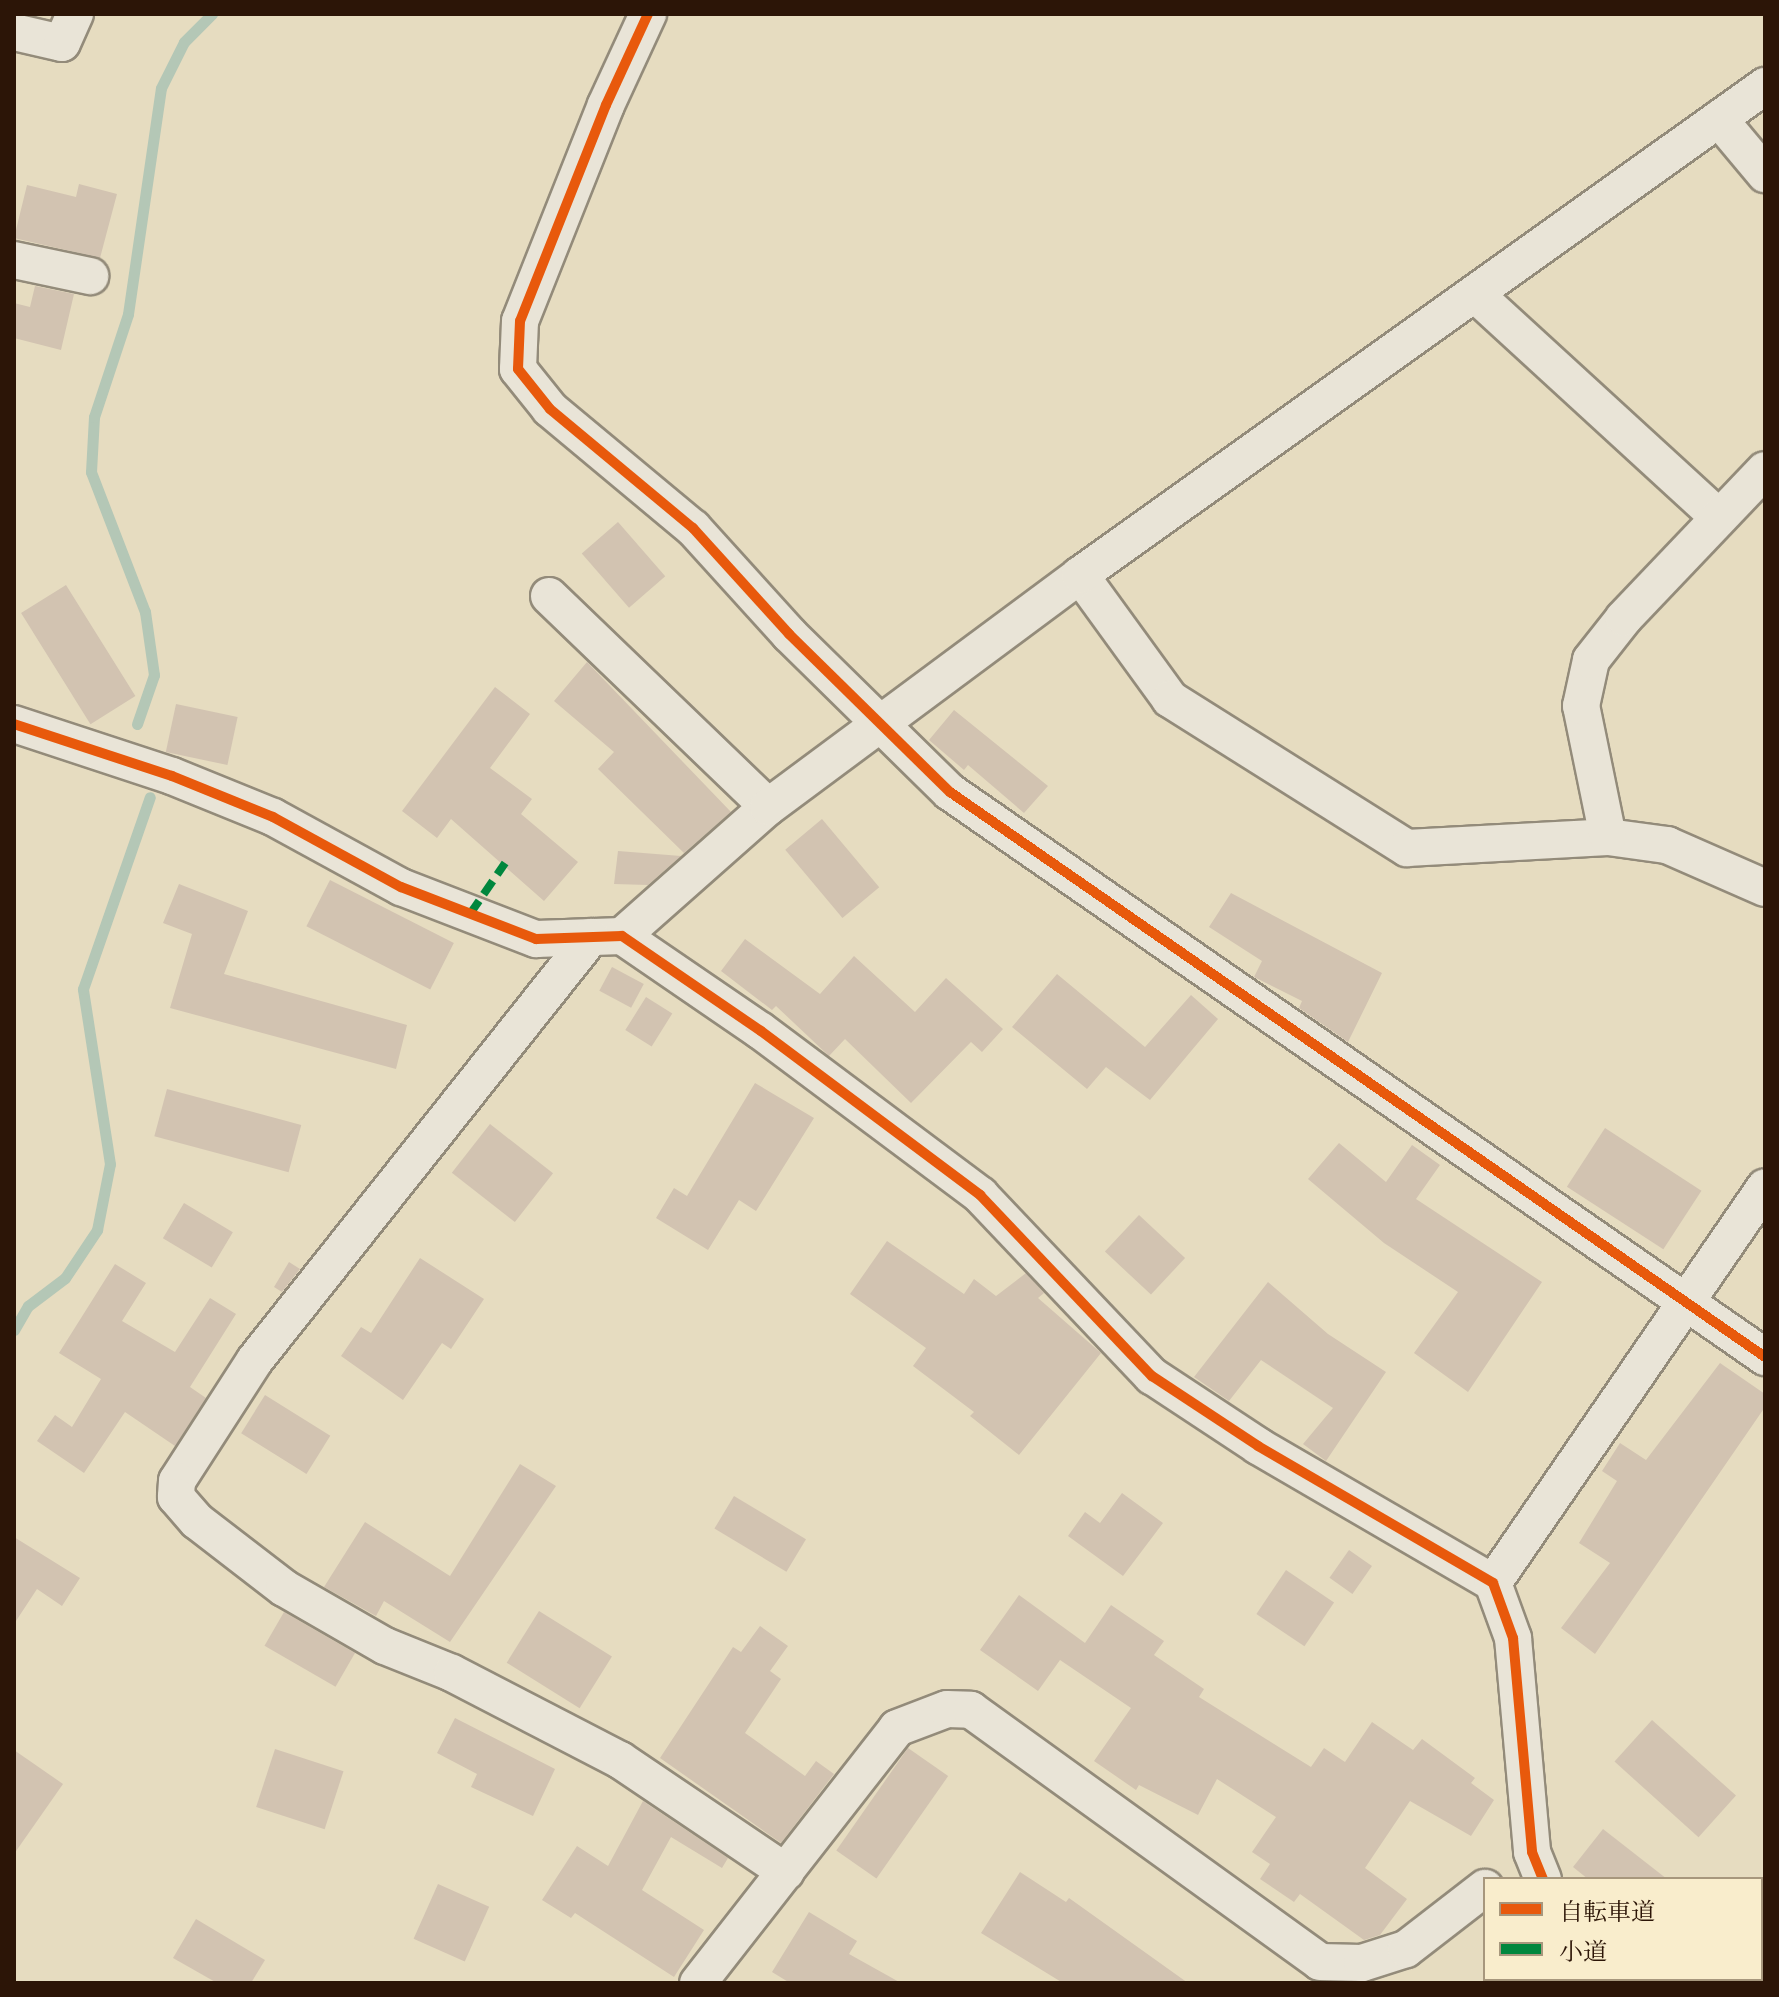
<!DOCTYPE html>
<meta charset="utf-8">
<style>
body{margin:0}
#map{position:relative;width:1779px;height:1997px;overflow:hidden;background:#e6dcc0;font-family:"IM FELL Great Primer","Noto Serif JP",serif}
div>[style]{position:absolute}
.stream>*{height:11px;margin:-5.5px;padding:0 5.5px;transform-origin:5.5px;border-radius:5.5px;background:#b4c7b6}
.building>*{inset:0;background:#d2c3b1;transform-origin:0 0}
.roads{filter:drop-shadow(2px 0 #938b7a) drop-shadow(-2px 0 #938b7a) drop-shadow(0 2px #938b7a) drop-shadow(0 -2px #938b7a)}
.minor>*{height:36px;margin:-18px;padding:0 18px;transform-origin:18px;border-radius:18px;background:#e9e4d7}
.quiet>*{height:8px;margin-top:-4px;transform-origin:0;background:repeating-linear-gradient(90deg,#00873e 0 16px,transparent 0 24px)}
.cycleway>*{height:10px;margin:-5px;padding:0 5px;transform-origin:5px;border-radius:5px;background:#e8590c}
span{translate:-50% -50%;white-space:nowrap;text-align:center;line-height:1.15;-webkit-text-stroke:6px #f9edcc;paint-order:stroke}
.frame{position:absolute;inset:0;border:16px solid #2c1507;pointer-events:none}
.legend{position:absolute;left:1483px;top:1877px;width:280px;height:104px;box-sizing:border-box;background:#f9edcc;border:2px solid #a7977d;margin:0;padding:10px 14px;list-style:none;font-size:24px;color:#2c1507}
.legend li{display:flex;align-items:center;gap:16px;height:40px}
.legend b{width:40px;border:2px solid #a7977d}
</style>
<div id="map">
<div class="stream">
<div style="left:137px;top:724px;width:52px;rotate:-70.9deg"></div>
<div style="left:154px;top:675px;width:64px;rotate:-98.1deg"></div>
<div style="left:145px;top:612px;width:150px;rotate:-111.1deg"></div>
<div style="left:91px;top:472px;width:55px;rotate:-86.9deg"></div>
<div style="left:94px;top:417px;width:108px;rotate:-71.7deg"></div>
<div style="left:128px;top:314px;width:228px;rotate:-81.7deg"></div>
<div style="left:161px;top:88px;width:51px;rotate:-63.4deg"></div>
<div style="left:184px;top:42px;width:40px;rotate:-45deg"></div>
<div style="left:14px;top:1330px;width:28px;rotate:-60deg"></div>
<div style="left:28px;top:1306px;width:46px;rotate:-37.1deg"></div>
<div style="left:65px;top:1278px;width:58px;rotate:-56.3deg"></div>
<div style="left:97px;top:1230px;width:67px;rotate:-78.9deg"></div>
<div style="left:110px;top:1164px;width:177px;rotate:-98.8deg"></div>
<div style="left:83px;top:989px;width:203px;rotate:-70.8deg"></div>
</div>
<div class="building">
<div style="clip-path:polygon(79px 184px,117px 194px,100px 258px,14px 238px,27px 185px,76px 197px)"></div>
<div style="clip-path:polygon(35px 286px,74px 294px,61px 350px,14px 338px,14px 303px,30px 307px)"></div>
<div style="left:618px;top:522px;width:72px;height:48px;rotate:49deg"></div>
<div style="left:66px;top:585px;width:131px;height:53px;rotate:58deg"></div>
<div style="clip-path:polygon(587px 662px,731px 812px,684px 853px,598px 769px,614px 752px,554px 701px)"></div>
<div style="clip-path:polygon(495px 687px,530px 714px,490px 768px,532px 799px,521px 814px,578px 862px,544px 901px,451px 819px,437px 838px,402px 811px)"></div>
<div style="left:176px;top:704px;width:63px;height:49px;rotate:12deg"></div>
<div style="clip-path:polygon(954px 710px,1048px 786px,1024px 813px,968px 765px,964px 770px,929px 740px)"></div>
<div style="left:822px;top:819px;width:89px;height:48px;rotate:50deg"></div>
<div style="clip-path:polygon(618px 851px,681px 856px,648px 885px,614px 884px)"></div>
<div style="left:330px;top:880px;width:139px;height:52px;rotate:27deg"></div>
<div style="clip-path:polygon(179px 884px,248px 911px,224px 974px,407px 1025px,396px 1069px,170px 1008px,192px 934px,163px 923px)"></div>
<div style="clip-path:polygon(1231px 893px,1382px 973px,1348px 1042px,1299px 1008px,1302px 1001px,1254px 977px,1262px 961px,1209px 927px)"></div>
<div style="clip-path:polygon(745px 939px,820px 994px,854px 956px,915px 1012px,946px 978px,1003px 1029px,982px 1052px,971px 1042px,911px 1103px,845px 1039px,829px 1056px,776px 1006px,772px 1010px,721px 971px)"></div>
<div style="left:612px;top:967px;width:36px;height:27px;rotate:28deg"></div>
<div style="clip-path:polygon(1057px 974px,1145px 1047px,1191px 995px,1218px 1019px,1150px 1100px,1106px 1067px,1087px 1089px,1012px 1027px)"></div>
<div style="left:646px;top:997px;width:31px;height:39px;rotate:32deg"></div>
<div style="clip-path:polygon(755px 1083px,814px 1118px,756px 1211px,739px 1200px,708px 1250px,656px 1218px,674px 1188px,687px 1196px)"></div>
<div style="left:167px;top:1089px;width:139px;height:49px;rotate:15deg"></div>
<div style="left:490px;top:1124px;width:80px;height:62px;rotate:38deg"></div>
<div style="left:1605px;top:1128px;width:115px;height:70px;rotate:33deg"></div>
<div style="clip-path:polygon(1339px 1143px,1386px 1182px,1412px 1145px,1440px 1165px,1416px 1199px,1542px 1282px,1468px 1392px,1414px 1353px,1458px 1292px,1384px 1243px,1308px 1179px)"></div>
<div style="left:184px;top:1203px;width:57px;height:41px;rotate:31deg"></div>
<div style="left:1139px;top:1215px;width:63px;height:50px;rotate:43deg"></div>
<div style="clip-path:polygon(887px 1241px,964px 1294px,974px 1279px,996px 1296px,1026px 1273px,1044px 1293px,1038px 1298px,1101px 1353px,1019px 1455px,970px 1416px,974px 1412px,913px 1366px,926px 1348px,850px 1294px)"></div>
<div style="clip-path:polygon(420px 1258px,484px 1299px,451px 1349px,442px 1343px,403px 1400px,341px 1356px,361px 1327px,371px 1333px)"></div>
<div style="clip-path:polygon(289px 1262px,300px 1269px,282px 1292px,274px 1287px)"></div>
<div style="clip-path:polygon(115px 1264px,146px 1283px,122px 1321px,175px 1352px,210px 1298px,236px 1314px,190px 1387px,206px 1398px,175px 1446px,125px 1412px,84px 1473px,37px 1441px,55px 1415px,72px 1427px,101px 1379px,59px 1353px)"></div>
<div style="clip-path:polygon(1268px 1282px,1328px 1334px,1386px 1372px,1326px 1461px,1303px 1444px,1333px 1408px,1261px 1360px,1229px 1401px,1194px 1377px)"></div>
<div style="clip-path:polygon(1720px 1363px,1765px 1394px,1765px 1407px,1595px 1654px,1561px 1628px,1610px 1563px,1579px 1543px,1617px 1481px,1602px 1471px,1620px 1443px,1646px 1460px)"></div>
<div style="left:265px;top:1395px;width:77px;height:45px;rotate:32deg"></div>
<div style="clip-path:polygon(520px 1464px,556px 1486px,450px 1642px,384px 1601px,376px 1616px,324px 1587px,365px 1522px,450px 1576px)"></div>
<div style="clip-path:polygon(1122px 1493px,1163px 1523px,1123px 1576px,1068px 1536px,1085px 1512px,1100px 1523px)"></div>
<div style="left:734px;top:1496px;width:84px;height:38px;rotate:31deg"></div>
<div style="clip-path:polygon(14px 1537px,80px 1578px,62px 1606px,37px 1589px,14px 1624px)"></div>
<div style="left:1349px;top:1550px;width:28px;height:34px;rotate:35deg"></div>
<div style="left:1286px;top:1570px;width:58px;height:53px;rotate:34deg"></div>
<div style="clip-path:polygon(1019px 1595px,1085px 1643px,1111px 1605px,1164px 1641px,1154px 1655px,1204px 1689px,1199px 1697px,1311px 1767px,1324px 1748px,1345px 1762px,1372px 1722px,1413px 1750px,1422px 1739px,1475px 1778px,1471px 1783px,1494px 1800px,1471px 1836px,1410px 1801px,1365px 1868px,1407px 1899px,1380px 1935px,1364px 1940px,1300px 1894px,1294px 1902px,1260px 1879px,1270px 1864px,1252px 1852px,1276px 1817px,1217px 1779px,1198px 1815px,1139px 1785px,1136px 1790px,1094px 1761px,1131px 1708px,1060px 1660px,1038px 1691px,980px 1650px)"></div>
<div style="left:539px;top:1611px;width:86px;height:61px;rotate:32deg"></div>
<div style="left:284px;top:1612px;width:82px;height:39px;rotate:30deg"></div>
<div style="clip-path:polygon(760px 1626px,788px 1646px,770px 1671px,781px 1679px,745px 1733px,805px 1776px,816px 1761px,834px 1774px,781px 1843px,660px 1758px,733px 1647px,741px 1652px)"></div>
<div style="clip-path:polygon(455px 1718px,555px 1769px,533px 1816px,471px 1787px,477px 1774px,437px 1753px)"></div>
<div style="left:1652px;top:1720px;width:113px;height:56px;rotate:42deg"></div>
<div style="left:908px;top:1748px;width:49px;height:125px;rotate:35deg"></div>
<div style="left:275px;top:1749px;width:72px;height:61px;rotate:18deg"></div>
<div style="clip-path:polygon(14px 1750px,63px 1784px,14px 1854px)"></div>
<div style="clip-path:polygon(643px 1801px,728px 1858px,722px 1868px,671px 1837px,642px 1890px,704px 1930px,674px 1977px,575px 1913px,571px 1918px,542px 1900px,577px 1846px,608px 1866px)"></div>
<div style="clip-path:polygon(1603px 1829px,1667px 1879px,1588px 1879px,1573px 1867px)"></div>
<div style="clip-path:polygon(1020px 1872px,1066px 1902px,1069px 1898px,1188px 1983px,1063px 1983px,981px 1933px)"></div>
<div style="left:438px;top:1884px;width:56px;height:60px;rotate:24deg"></div>
<div style="clip-path:polygon(809px 1912px,857px 1941px,849px 1954px,901px 1983px,790px 1983px,772px 1972px)"></div>
<div style="clip-path:polygon(196px 1919px,265px 1960px,251px 1983px,217px 1983px,173px 1958px)"></div>
</div>
<div class="roads">
<div class="minor">
<div style="left:648px;top:14px;width:100px;rotate:114.8deg"></div>
<div style="left:606px;top:105px;width:232px;rotate:111.7deg"></div>
<div style="left:520px;top:321px;width:48px;rotate:92.4deg"></div>
<div style="left:518px;top:369px;width:51px;rotate:51.3deg"></div>
<div style="left:550px;top:409px;width:186px;rotate:39.8deg"></div>
<div style="left:693px;top:528px;width:143px;rotate:47.8deg"></div>
<div style="left:789px;top:634px;width:226px;rotate:44.5deg"></div>
<div style="left:950px;top:792px;width:992px;rotate:34.73deg"></div>
<div style="left:14px;top:32px;width:49px;rotate:12.9deg"></div>
<div style="left:62px;top:43px;width:32px;rotate:-66deg"></div>
<div style="left:1719px;top:119px;width:72px;rotate:50.1deg"></div>
<div style="left:14px;top:260px;width:78px;rotate:11.9deg"></div>
<div style="left:1475px;top:294px;width:330px;rotate:42.5deg"></div>
<div style="left:1080px;top:575px;width:153px;rotate:54deg"></div>
<div style="left:1170px;top:699px;width:280px;rotate:32.2deg"></div>
<div style="left:1407px;top:848px;width:201px;rotate:-3.1deg"></div>
<div style="left:1608px;top:837px;width:60px;rotate:7.7deg"></div>
<div style="left:1667px;top:845px;width:107px;rotate:23.7deg"></div>
<div style="left:549px;top:596px;width:304px;rotate:43.9deg"></div>
<div style="left:14px;top:724px;width:166px;rotate:18.2deg"></div>
<div style="left:172px;top:776px;width:109px;rotate:22.1deg"></div>
<div style="left:273px;top:817px;width:146px;rotate:28.7deg"></div>
<div style="left:401px;top:887px;width:145px;rotate:21.1deg"></div>
<div style="left:536px;top:939px;width:86px;rotate:-2deg"></div>
<div style="left:622px;top:936px;width:168px;rotate:34.4deg"></div>
<div style="left:761px;top:1031px;width:274px;rotate:36.8deg"></div>
<div style="left:980px;top:1195px;width:250px;rotate:46.5deg"></div>
<div style="left:1152px;top:1376px;width:127px;rotate:33.4deg"></div>
<div style="left:1258px;top:1446px;width:272px;rotate:30.2deg"></div>
<div style="left:1493px;top:1583px;width:59px;rotate:70deg"></div>
<div style="left:1513px;top:1638px;width:215px;rotate:84.9deg"></div>
<div style="left:1532px;top:1852px;width:29px;rotate:68deg"></div>
<div style="left:1608px;top:837px;width:134px;rotate:-101.6deg"></div>
<div style="left:1581px;top:706px;width:47px;rotate:-77.7deg"></div>
<div style="left:1591px;top:660px;width:53px;rotate:-51.8deg"></div>
<div style="left:1624px;top:618px;width:204px;rotate:-46.4deg"></div>
<div style="left:622px;top:936px;width:195px;rotate:-41.5deg"></div>
<div style="left:768px;top:807px;width:389px;rotate:-36.6deg"></div>
<div style="left:1080px;top:575px;width:842px;rotate:-35.52deg"></div>
<div style="left:591px;top:937px;width:540px;rotate:128.46deg"></div>
<div style="left:255px;top:1360px;width:144px;rotate:122.8deg"></div>
<div style="left:177px;top:1481px;width:16px;rotate:94deg"></div>
<div style="left:176px;top:1497px;width:32px;rotate:49deg"></div>
<div style="left:197px;top:1521px;width:110px;rotate:37.6deg"></div>
<div style="left:284px;top:1588px;width:116px;rotate:29.9deg"></div>
<div style="left:385px;top:1646px;width:72px;rotate:21.9deg"></div>
<div style="left:452px;top:1673px;width:189px;rotate:27.4deg"></div>
<div style="left:620px;top:1760px;width:200px;rotate:34deg"></div>
<div style="left:1493px;top:1583px;width:480px;rotate:-55.5deg"></div>
<div style="left:1614px;top:1979px;width:6px;rotate:45deg"></div>
<div style="left:698px;top:1983px;width:323px;rotate:-52deg"></div>
<div style="left:897px;top:1728px;width:53px;rotate:-20.8deg"></div>
<div style="left:947px;top:1709px;width:24px;rotate:2deg"></div>
<div style="left:971px;top:1710px;width:430px;rotate:35.8deg"></div>
<div style="left:1320px;top:1962px;width:42px;rotate:1.4deg"></div>
<div style="left:1362px;top:1963px;width:46px;rotate:-17.7deg"></div>
<div style="left:1406px;top:1949px;width:100px;rotate:-37.7deg"></div>
</div>
</div>
<div class="quiet">
<div style="left:470px;top:914px;width:62px;rotate:-55.5deg"></div>
</div>
<div class="cycleway">
<div style="left:648px;top:14px;width:100px;rotate:114.8deg"></div>
<div style="left:606px;top:105px;width:232px;rotate:111.7deg"></div>
<div style="left:520px;top:321px;width:48px;rotate:92.4deg"></div>
<div style="left:518px;top:369px;width:51px;rotate:51.3deg"></div>
<div style="left:550px;top:409px;width:186px;rotate:39.8deg"></div>
<div style="left:693px;top:528px;width:143px;rotate:47.8deg"></div>
<div style="left:789px;top:634px;width:226px;rotate:44.5deg"></div>
<div style="left:950px;top:792px;width:992px;rotate:34.73deg"></div>
<div style="left:14px;top:724px;width:166px;rotate:18.2deg"></div>
<div style="left:172px;top:776px;width:109px;rotate:22.1deg"></div>
<div style="left:273px;top:817px;width:146px;rotate:28.7deg"></div>
<div style="left:401px;top:887px;width:145px;rotate:21.1deg"></div>
<div style="left:536px;top:939px;width:86px;rotate:-2deg"></div>
<div style="left:622px;top:936px;width:168px;rotate:34.4deg"></div>
<div style="left:761px;top:1031px;width:274px;rotate:36.8deg"></div>
<div style="left:980px;top:1195px;width:250px;rotate:46.5deg"></div>
<div style="left:1152px;top:1376px;width:127px;rotate:33.4deg"></div>
<div style="left:1258px;top:1446px;width:272px;rotate:30.2deg"></div>
<div style="left:1493px;top:1583px;width:59px;rotate:70deg"></div>
<div style="left:1513px;top:1638px;width:215px;rotate:84.9deg"></div>
<div style="left:1532px;top:1852px;width:29px;rotate:68deg"></div>
</div>
<div class="frame"></div>
<ul class="legend">
<li><b style="height:10px;background:#e8590c"></b>自転車道</li>
<li><b style="height:10px;background:#00873e"></b>小道</li>
</ul>
</div>
